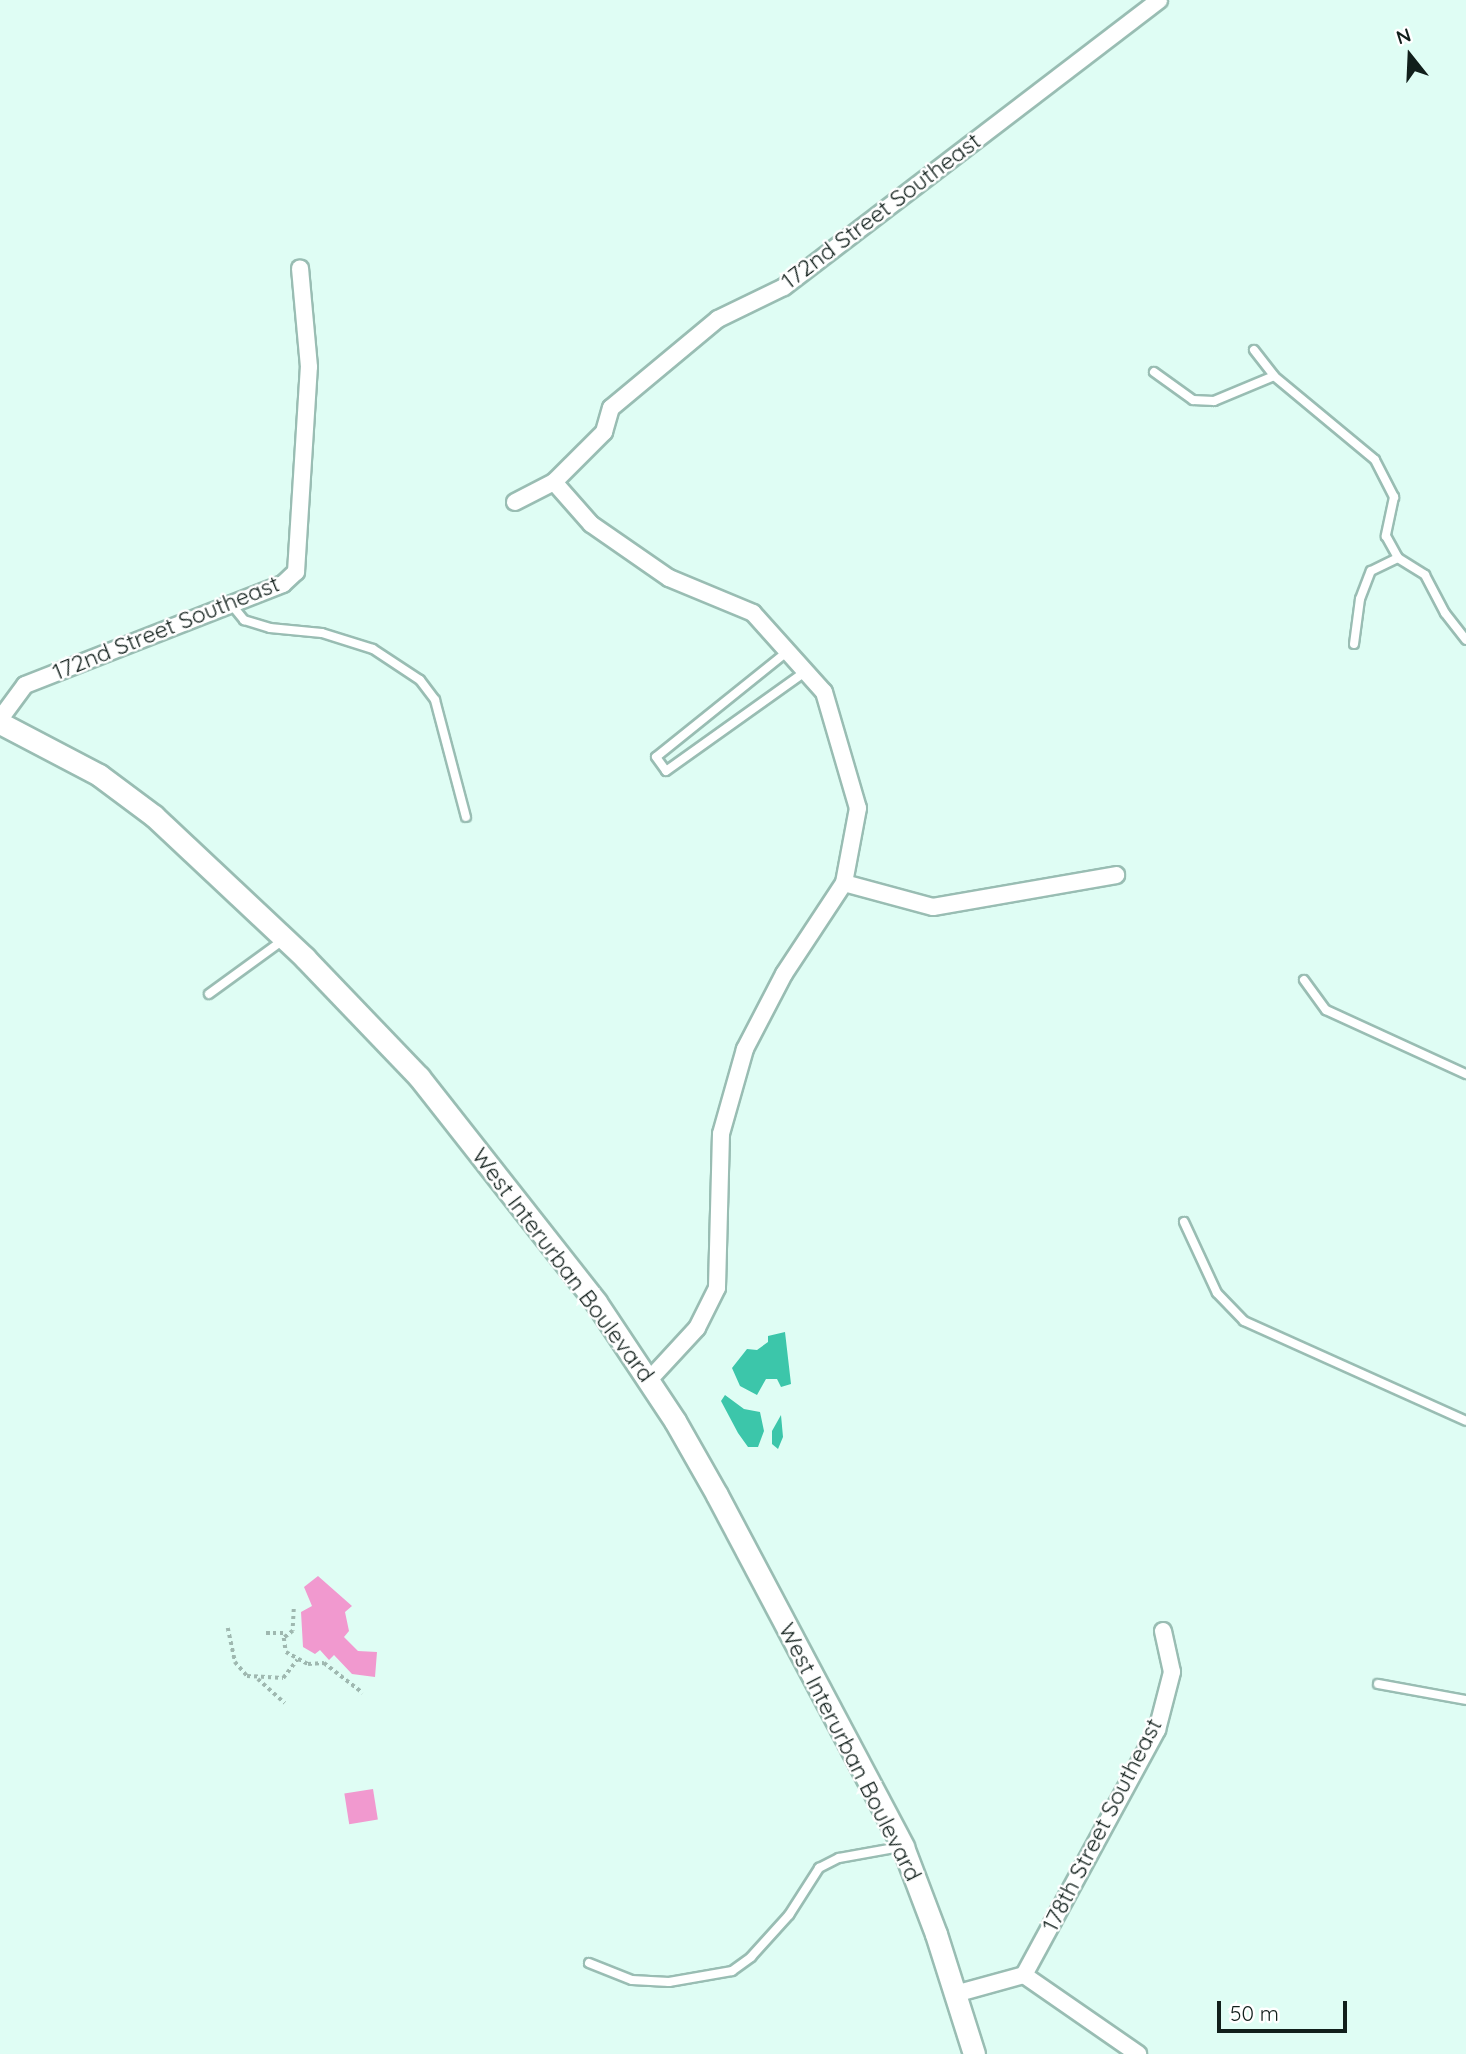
<!DOCTYPE html>
<style>
body{margin:0}
#map{position:relative;width:1466px;height:2054px;overflow:hidden;background:#dffdf4;font-family:Quicksand,sans-serif}
div>[style]{position:absolute}
.water>*{inset:0;background:#3cc6aa}
.building>*{inset:0;background:#f199cf;transform-origin:0 0}
.path>*{height:3.5px;margin-top:-1.75px;transform-origin:0;background:repeating-linear-gradient(90deg,#9fb8b0 0 3.5px,transparent 0 7px)}
.roads{filter:drop-shadow(2px 0 #99bdb3) drop-shadow(-2px 0 #99bdb3) drop-shadow(0 2px #99bdb3) drop-shadow(0 -2px #99bdb3)}
.service>*{height:8px;margin:-4px;padding:0 4px;transform-origin:4px;border-radius:4px;background:#fff}
.minor>*{height:16px;margin:-8px;padding:0 8px;transform-origin:8px;border-radius:8px;background:#fff}
.tertiary>*{height:21px;margin:-10.5px;padding:0 10.5px;transform-origin:10.5px;border-radius:10.5px;background:#fff}
span{translate:-50% -50%;white-space:nowrap;text-align:center;line-height:1.15;-webkit-text-stroke:5px #fff;paint-order:stroke}
.street-label{font-size:23px;color:#111f1b}
.north{position:absolute;left:1375px;top:21px;width:70px;height:70px;-webkit-text-stroke:5px #fff;paint-order:stroke;rotate:342deg;font-size:19px;font-weight:700;line-height:28px;text-align:center;color:#111f1b}
.north::after{content:'';display:block;margin:auto;width:24px;height:32px;background:#111f1b;clip-path:polygon(50% 0,100% 100%,50% 72%,0 100%)}
.scale{position:absolute;left:1217px;top:2001px;width:130px;height:32px;box-sizing:border-box;border:4px solid #111f1b;border-top:0;padding-left:9px;font-size:21px;line-height:24px;white-space:nowrap;color:#111f1b;-webkit-text-stroke:5px #fff;paint-order:stroke}
</style>
<div id="map">
<div class="water">
<div style="clip-path:polygon(785px 1332px,791px 1384px,781px 1387px,777px 1379px,766px 1379px,757px 1395px,740px 1386px,732px 1368px,747px 1349px,757px 1350px,768px 1342px,768px 1336px)"></div>
<div style="clip-path:polygon(725px 1395px,744px 1409px,760px 1412px,764px 1431px,758px 1447px,748px 1447px,738px 1433px,721px 1401px)"></div>
<div style="clip-path:polygon(781px 1415px,783px 1437px,778px 1449px,772px 1444px,772px 1431px)"></div>
</div>
<div class="building">
<div style="clip-path:polygon(318px 1576px,352px 1606px,345px 1612px,349px 1631px,344px 1637px,358px 1651px,377px 1652px,375px 1677px,352px 1674px,334px 1655px,329px 1660px,320px 1650px,315px 1654px,303px 1647px,301px 1612px,312px 1606px,304px 1587px)"></div>
<div style="left:373px;top:1789px;width:31px;height:29px;rotate:81deg"></div>
</div>
<div class="path">
<div style="left:294px;top:1609px;width:22px;rotate:93deg"></div>
<div style="left:293px;top:1631px;width:11px;rotate:142deg"></div>
<div style="left:284px;top:1638px;width:14px;rotate:82deg"></div>
<div style="left:286px;top:1652px;width:25px;rotate:29deg"></div>
<div style="left:308px;top:1664px;width:16px;rotate:-4deg"></div>
<div style="left:324px;top:1663px;width:49px;rotate:37.6deg"></div>
<div style="left:228px;top:1628px;width:35px;rotate:78deg"></div>
<div style="left:235px;top:1662px;width:18px;rotate:49deg"></div>
<div style="left:247px;top:1676px;width:36px;rotate:3deg"></div>
<div style="left:283px;top:1678px;width:23px;rotate:-52deg"></div>
<div style="left:266px;top:1633px;width:21px"></div>
<div style="left:258px;top:1679px;width:36px;rotate:42deg"></div>
</div>
<div class="roads">
<div class="service">
<div style="left:1254px;top:350px;width:33px;rotate:52deg"></div>
<div style="left:1274px;top:376px;width:131px;rotate:39.7deg"></div>
<div style="left:1375px;top:460px;width:42px;rotate:62.8deg"></div>
<div style="left:1394px;top:497px;width:40px;rotate:102deg"></div>
<div style="left:1386px;top:536px;width:25px;rotate:61deg"></div>
<div style="left:1154px;top:372px;width:48px;rotate:35.7deg"></div>
<div style="left:1193px;top:400px;width:21px;rotate:3deg"></div>
<div style="left:1214px;top:401px;width:65px;rotate:-22.6deg"></div>
<div style="left:231px;top:604px;width:21px;rotate:51deg"></div>
<div style="left:244px;top:620px;width:27px;rotate:17deg"></div>
<div style="left:270px;top:628px;width:52px;rotate:5.5deg"></div>
<div style="left:322px;top:633px;width:53px;rotate:17.4deg"></div>
<div style="left:373px;top:649px;width:56px;rotate:33.4deg"></div>
<div style="left:420px;top:680px;width:25px;rotate:53deg"></div>
<div style="left:435px;top:700px;width:121px;rotate:75.2deg"></div>
<div style="left:1354px;top:644px;width:45px;rotate:-82.4deg"></div>
<div style="left:1360px;top:599px;width:30px;rotate:-69deg"></div>
<div style="left:1371px;top:571px;width:30px;rotate:-26deg"></div>
<div style="left:1398px;top:558px;width:32px;rotate:32deg"></div>
<div style="left:1425px;top:575px;width:43px;rotate:62.2deg"></div>
<div style="left:1445px;top:613px;width:34px;rotate:52deg"></div>
<div style="left:788px;top:651px;width:169px;rotate:141.2deg"></div>
<div style="left:656px;top:757px;width:17px;rotate:54deg"></div>
<div style="left:666px;top:771px;width:172px;rotate:-35.5deg"></div>
<div style="left:1304px;top:980px;width:37px;rotate:54deg"></div>
<div style="left:1326px;top:1010px;width:154px;rotate:24.6deg"></div>
<div style="left:209px;top:994px;width:92px;rotate:-36.1deg"></div>
<div style="left:1184px;top:1222px;width:78px;rotate:65.1deg"></div>
<div style="left:1217px;top:1293px;width:39px;rotate:46deg"></div>
<div style="left:1244px;top:1321px;width:243px;rotate:24.2deg"></div>
<div style="left:1378px;top:1684px;width:89px;rotate:10.3deg"></div>
<div style="left:589px;top:1963px;width:46px;rotate:21.6deg"></div>
<div style="left:632px;top:1980px;width:37px;rotate:3deg"></div>
<div style="left:669px;top:1982px;width:64px;rotate:-9.9deg"></div>
<div style="left:732px;top:1971px;width:24px;rotate:-36deg"></div>
<div style="left:751px;top:1957px;width:57px;rotate:-47.9deg"></div>
<div style="left:789px;top:1915px;width:56px;rotate:-57.4deg"></div>
<div style="left:819px;top:1868px;width:22px;rotate:-27deg"></div>
<div style="left:839px;top:1858px;width:62px;rotate:-10.2deg"></div>
</div>
<div class="minor">
<div style="left:554px;top:482px;width:56px;rotate:48.6deg"></div>
<div style="left:591px;top:524px;width:95px;rotate:34.7deg"></div>
<div style="left:669px;top:578px;width:91px;rotate:22.6deg"></div>
<div style="left:753px;top:613px;width:106px;rotate:48.1deg"></div>
<div style="left:824px;top:692px;width:121px;rotate:73.7deg"></div>
<div style="left:858px;top:808px;width:76px;rotate:100.6deg"></div>
<div style="left:844px;top:883px;width:109px;rotate:123.4deg"></div>
<div style="left:784px;top:974px;width:85px;rotate:117.5deg"></div>
<div style="left:745px;top:1049px;width:88px;rotate:105.8deg"></div>
<div style="left:721px;top:1134px;width:154px;rotate:91.5deg"></div>
<div style="left:717px;top:1288px;width:45px;rotate:116.6deg"></div>
<div style="left:697px;top:1328px;width:71px;rotate:132.7deg"></div>
<div style="left:515px;top:502px;width:44px;rotate:-27.1deg"></div>
<div style="left:554px;top:482px;width:71px;rotate:-45deg"></div>
<div style="left:604px;top:432px;width:25px;rotate:-74deg"></div>
<div style="left:611px;top:408px;width:139px;rotate:-39.8deg"></div>
<div style="left:718px;top:319px;width:73px;rotate:-25.9deg"></div>
<div style="left:784px;top:287px;width:472px;rotate:-37.4deg"></div>
<div style="left:0;top:719px;width:42px;rotate:-53.7deg"></div>
<div style="left:25px;top:685px;width:277px;rotate:-21.4deg"></div>
<div style="left:283px;top:584px;width:18px;rotate:-43deg"></div>
<div style="left:296px;top:572px;width:205px;rotate:-86.4deg"></div>
<div style="left:309px;top:367px;width:99px;rotate:-95.2deg"></div>
<div style="left:844px;top:883px;width:92px;rotate:15.1deg"></div>
<div style="left:933px;top:907px;width:186px;rotate:-9.9deg"></div>
<div style="left:1024px;top:1975px;width:279px;rotate:-61.5deg"></div>
<div style="left:1157px;top:1730px;width:60px;rotate:-75.5deg"></div>
<div style="left:1172px;top:1672px;width:42px;rotate:-102.4deg"></div>
<div style="left:955px;top:1994px;width:72px;rotate:-15.4deg"></div>
<div style="left:1024px;top:1975px;width:139px;rotate:34.7deg"></div>
</div>
<div class="tertiary">
<div style="left:0;top:723px;width:112px;rotate:27.7deg"></div>
<div style="left:99px;top:775px;width:69px;rotate:36.7deg"></div>
<div style="left:154px;top:816px;width:207px;rotate:43.2deg"></div>
<div style="left:305px;top:958px;width:165px;rotate:46.2deg"></div>
<div style="left:419px;top:1077px;width:286px;rotate:51.8deg"></div>
<div style="left:596px;top:1302px;width:143px;rotate:56.4deg"></div>
<div style="left:675px;top:1421px;width:85px;rotate:60.4deg"></div>
<div style="left:717px;top:1495px;width:398px;rotate:62.1deg"></div>
<div style="left:903px;top:1847px;width:93px;rotate:69.2deg"></div>
<div style="left:936px;top:1934px;width:126px;rotate:72.4deg"></div>
</div>
</div>
<div class="street-label">
<span style="left:881px;top:211px;rotate:-37deg">172nd Street Southeast</span>
<span style="left:166px;top:628px;rotate:-22deg">172nd Street Southeast</span>
<span style="left:563px;top:1265px;rotate:53deg">West Interurban Boulevard</span>
<span style="left:850px;top:1752px;rotate:63deg">West Interurban Boulevard</span>
<span style="left:1102px;top:1825px;rotate:-63deg">178th Street Southeast</span>
</div>
<div class="north">N</div>
<div class="scale">50 m</div>
</div>
